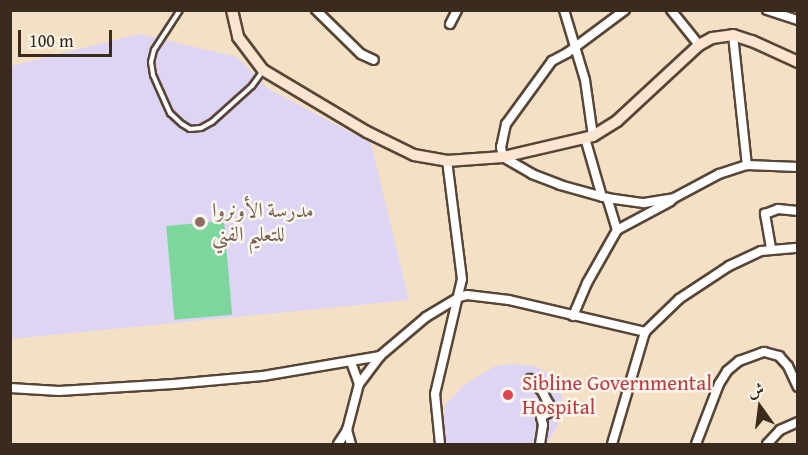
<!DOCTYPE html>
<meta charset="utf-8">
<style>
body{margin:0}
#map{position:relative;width:808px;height:455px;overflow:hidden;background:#f4e0c5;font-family:"Gentium Book Plus",Amiri,serif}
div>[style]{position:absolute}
.built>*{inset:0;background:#ded5f5}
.green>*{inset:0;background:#7dd69b;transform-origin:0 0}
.roads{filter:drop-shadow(2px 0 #574537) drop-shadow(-2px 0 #574537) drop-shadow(0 2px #574537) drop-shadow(0 -2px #574537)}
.service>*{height:4px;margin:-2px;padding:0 2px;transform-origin:2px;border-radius:2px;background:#fff}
.minor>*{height:8px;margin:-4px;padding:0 4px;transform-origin:4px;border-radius:4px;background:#fff}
.secondary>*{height:10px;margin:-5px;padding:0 5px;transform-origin:5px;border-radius:5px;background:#fde4d0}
.dots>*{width:16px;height:16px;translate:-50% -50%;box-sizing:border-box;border:3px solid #fbf7ec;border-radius:50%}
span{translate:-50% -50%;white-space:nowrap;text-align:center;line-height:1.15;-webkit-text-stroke:5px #fbf7ec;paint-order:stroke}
.education-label{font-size:21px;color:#785e54}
.left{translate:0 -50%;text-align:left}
.health-label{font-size:21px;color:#be3a42}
.frame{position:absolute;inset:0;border:12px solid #3b2a1e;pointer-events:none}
.north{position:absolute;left:730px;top:377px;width:60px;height:60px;-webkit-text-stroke:4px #fbf7ec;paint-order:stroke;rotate:346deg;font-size:16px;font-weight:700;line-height:24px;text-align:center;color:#3b2a1e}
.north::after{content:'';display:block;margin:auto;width:21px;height:27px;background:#3b2a1e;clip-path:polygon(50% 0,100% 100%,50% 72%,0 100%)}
.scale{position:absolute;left:18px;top:30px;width:94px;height:27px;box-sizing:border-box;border:3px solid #3b2a1e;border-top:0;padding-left:8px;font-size:18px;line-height:21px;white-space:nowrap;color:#3b2a1e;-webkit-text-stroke:4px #fbf7ec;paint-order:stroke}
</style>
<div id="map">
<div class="built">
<div style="clip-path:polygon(139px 34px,237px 57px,269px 89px,371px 143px,409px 300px,11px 339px,11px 66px)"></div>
<div style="clip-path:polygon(512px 364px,535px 366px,558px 379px,565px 413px,547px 444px,446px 444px,442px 436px,445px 405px,464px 385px,495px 366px)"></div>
</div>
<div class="green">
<div style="left:224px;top:221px;width:94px;height:58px;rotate:85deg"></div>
</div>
<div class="roads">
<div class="service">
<div style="left:180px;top:10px;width:48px;rotate:123deg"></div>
<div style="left:154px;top:50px;width:12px;rotate:104deg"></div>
<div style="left:151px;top:62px;width:13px;rotate:81deg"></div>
<div style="left:153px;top:75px;width:42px;rotate:65.9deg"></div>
<div style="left:170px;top:113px;width:16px;rotate:43deg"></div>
<div style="left:182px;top:124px;width:9px;rotate:32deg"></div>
<div style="left:190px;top:129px;width:11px;rotate:-5deg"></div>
<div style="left:201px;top:128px;width:13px;rotate:-29deg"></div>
<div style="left:212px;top:122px;width:54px;rotate:-42deg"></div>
<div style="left:252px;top:86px;width:19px;rotate:-54deg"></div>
</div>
<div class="minor">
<div style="left:316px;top:10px;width:63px;rotate:44.4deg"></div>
<div style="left:361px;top:54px;width:14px;rotate:25deg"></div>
<div style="left:564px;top:10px;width:73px;rotate:73.3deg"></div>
<div style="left:585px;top:80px;width:57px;rotate:81.9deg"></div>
<div style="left:625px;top:10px;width:72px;rotate:143.4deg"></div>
<div style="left:567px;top:53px;width:17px;rotate:152deg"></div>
<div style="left:552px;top:61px;width:78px;rotate:126.1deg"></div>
<div style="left:506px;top:124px;width:24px;rotate:102deg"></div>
<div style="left:501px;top:147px;width:10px;rotate:79deg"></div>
<div style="left:503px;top:157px;width:34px;rotate:30deg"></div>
<div style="left:532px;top:174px;width:30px;rotate:21deg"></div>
<div style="left:560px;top:185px;width:49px;rotate:15.5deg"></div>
<div style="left:607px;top:198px;width:37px;rotate:8deg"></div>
<div style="left:644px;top:203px;width:30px;rotate:-9deg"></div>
<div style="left:674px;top:198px;width:51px;rotate:-28.1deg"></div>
<div style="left:719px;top:174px;width:29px;rotate:-18deg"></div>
<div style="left:747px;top:165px;width:51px;rotate:2.2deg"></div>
<div style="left:671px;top:10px;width:45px;rotate:51.3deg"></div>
<div style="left:767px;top:10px;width:33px;rotate:18deg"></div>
<div style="left:450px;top:24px;width:16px;rotate:-63deg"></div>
<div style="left:733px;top:35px;width:131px;rotate:83.9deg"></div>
<div style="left:585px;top:138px;width:61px;rotate:73.9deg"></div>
<div style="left:617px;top:230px;width:61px;rotate:-28.2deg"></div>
<div style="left:771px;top:248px;width:35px;rotate:-100deg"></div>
<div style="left:765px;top:214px;width:14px;rotate:-21deg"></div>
<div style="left:778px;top:209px;width:20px;rotate:6deg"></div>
<div style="left:573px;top:316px;width:36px;rotate:-67deg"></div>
<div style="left:587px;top:283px;width:61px;rotate:-60.5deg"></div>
<div style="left:617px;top:230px;width:34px;rotate:-107deg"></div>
<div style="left:351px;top:362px;width:23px;rotate:70deg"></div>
<div style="left:530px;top:379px;width:17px;rotate:45deg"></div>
<div style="left:542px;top:391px;width:15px;rotate:62deg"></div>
<div style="left:549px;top:404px;width:8px;rotate:83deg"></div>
<div style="left:550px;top:412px;width:10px;rotate:151deg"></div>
<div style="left:541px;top:417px;width:8px;rotate:76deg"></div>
<div style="left:543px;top:425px;width:19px;rotate:99deg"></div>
<div style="left:10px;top:388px;width:49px;rotate:3.5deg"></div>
<div style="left:59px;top:391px;width:115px;rotate:-3.5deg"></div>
<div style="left:174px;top:384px;width:89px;rotate:-5.1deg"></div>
<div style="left:263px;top:376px;width:119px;rotate:-9.7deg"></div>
<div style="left:338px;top:444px;width:17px;rotate:-57deg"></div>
<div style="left:351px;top:444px;width:15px;rotate:-106deg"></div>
<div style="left:347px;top:430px;width:48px;rotate:-75.4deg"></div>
<div style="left:359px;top:384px;width:35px;rotate:-53deg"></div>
<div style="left:380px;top:356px;width:60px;rotate:-40.3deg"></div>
<div style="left:426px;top:317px;width:39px;rotate:-31deg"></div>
<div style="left:459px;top:297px;width:8px;rotate:-14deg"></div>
<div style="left:467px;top:295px;width:42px;rotate:6.8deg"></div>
<div style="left:509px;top:300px;width:140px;rotate:13.2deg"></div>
<div style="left:440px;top:444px;width:50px;rotate:-95.7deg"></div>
<div style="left:435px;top:394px;width:118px;rotate:-76.8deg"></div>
<div style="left:462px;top:279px;width:119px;rotate:-97.2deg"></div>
<div style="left:612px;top:444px;width:117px;rotate:-73.6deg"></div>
<div style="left:645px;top:332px;width:47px;rotate:-44.1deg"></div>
<div style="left:679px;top:299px;width:60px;rotate:-33.4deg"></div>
<div style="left:729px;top:266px;width:35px;rotate:-25deg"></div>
<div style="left:761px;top:251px;width:37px;rotate:-5deg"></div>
<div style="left:696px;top:444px;width:64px;rotate:-69deg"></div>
<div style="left:719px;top:384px;width:15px;rotate:-58deg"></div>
<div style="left:727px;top:371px;width:16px;rotate:-40deg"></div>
<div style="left:739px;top:361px;width:27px;rotate:-20deg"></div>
<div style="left:764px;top:352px;width:16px;rotate:15deg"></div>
<div style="left:779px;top:356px;width:13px;rotate:48deg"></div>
<div style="left:788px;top:366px;width:23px;rotate:65deg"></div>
<div style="left:767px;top:444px;width:19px;rotate:-47deg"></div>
<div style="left:780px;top:430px;width:20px;rotate:-24deg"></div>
</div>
<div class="secondary">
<div style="left:232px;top:10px;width:28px;rotate:77deg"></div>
<div style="left:238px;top:37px;width:41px;rotate:52.9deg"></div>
<div style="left:263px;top:70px;width:121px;rotate:30.8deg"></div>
<div style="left:367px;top:132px;width:52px;rotate:26.1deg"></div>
<div style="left:414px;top:155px;width:34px;rotate:10deg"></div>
<div style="left:447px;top:161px;width:56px;rotate:-4.1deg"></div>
<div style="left:503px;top:157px;width:92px;rotate:-13.1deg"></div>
<div style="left:593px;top:136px;width:28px;rotate:-32deg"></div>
<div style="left:617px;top:121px;width:112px;rotate:-42.8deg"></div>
<div style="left:699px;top:45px;width:15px;rotate:-28deg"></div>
<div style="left:712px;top:38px;width:21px;rotate:-8deg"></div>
<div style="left:733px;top:35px;width:20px;rotate:18deg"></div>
<div style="left:752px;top:41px;width:51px;rotate:24.5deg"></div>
</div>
</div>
<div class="dots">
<div style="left:200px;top:222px;background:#8d6e63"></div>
<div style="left:508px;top:395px;background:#e0444e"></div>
</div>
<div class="education-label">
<span class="left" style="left:212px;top:222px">مدرسة الأونروا<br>للتعليم الفني</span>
</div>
<div class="health-label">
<span class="left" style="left:522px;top:395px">Sibline Governmental<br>Hospital</span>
</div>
<div class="frame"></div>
<div class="north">ش</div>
<div class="scale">100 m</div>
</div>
